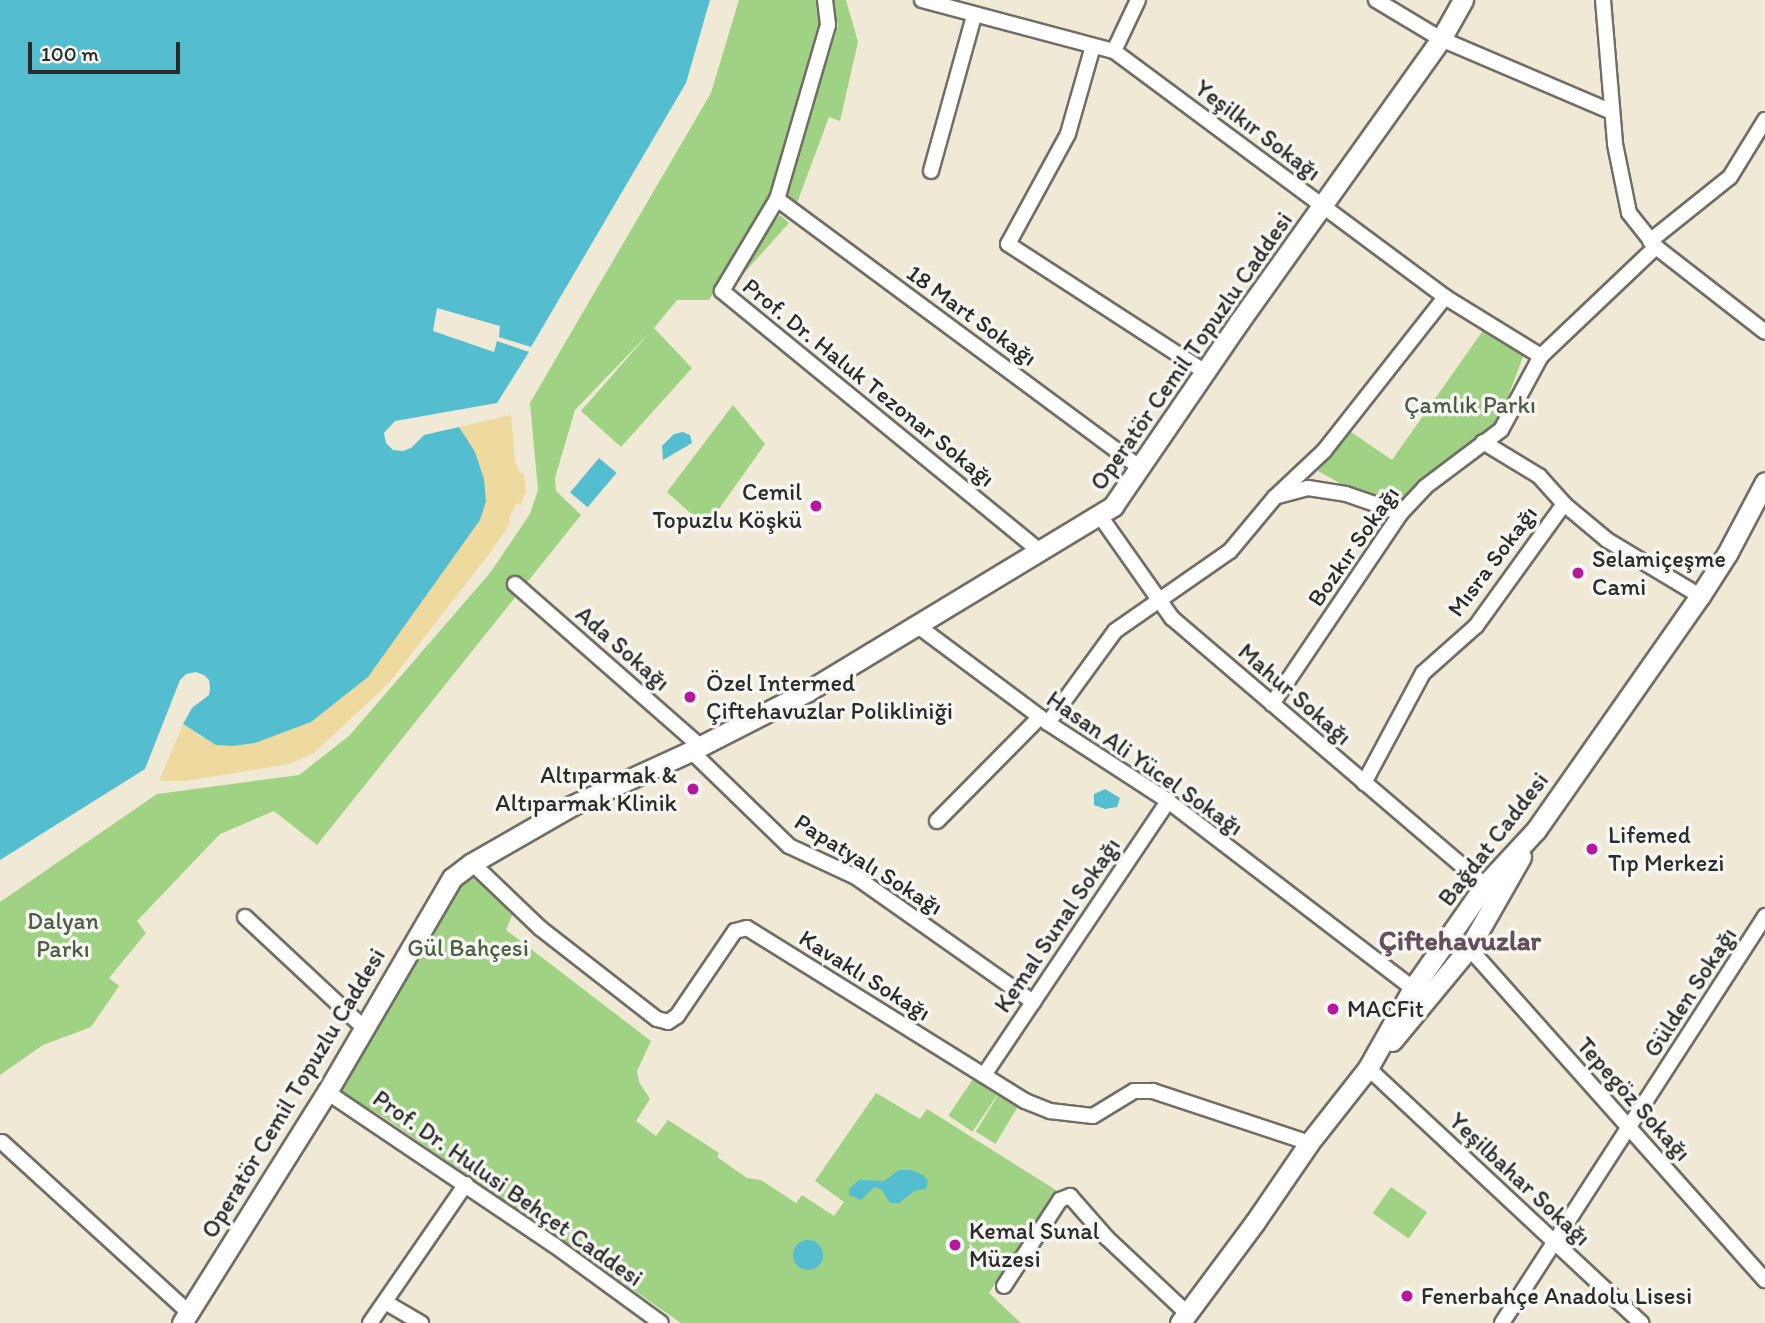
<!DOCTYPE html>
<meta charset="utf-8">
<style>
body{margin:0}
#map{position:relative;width:1765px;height:1323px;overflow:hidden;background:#f0e9d5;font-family:Itim,sans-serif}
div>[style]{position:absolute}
.green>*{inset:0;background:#9fd282;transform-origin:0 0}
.sand>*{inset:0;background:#eeda9e}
.water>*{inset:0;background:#54bdd0;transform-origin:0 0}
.round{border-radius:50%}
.roads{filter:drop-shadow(2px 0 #706e66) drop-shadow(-2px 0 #706e66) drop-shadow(0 2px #706e66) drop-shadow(0 -2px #706e66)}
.minor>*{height:14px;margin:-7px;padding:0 7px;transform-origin:7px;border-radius:7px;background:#fff}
.major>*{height:19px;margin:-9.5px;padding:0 9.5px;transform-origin:9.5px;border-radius:9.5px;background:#fff}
.dots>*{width:19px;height:19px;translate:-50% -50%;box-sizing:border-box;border:4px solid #f6f6f2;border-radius:50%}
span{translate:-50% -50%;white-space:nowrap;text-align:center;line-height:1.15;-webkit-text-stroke:7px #f6f6f2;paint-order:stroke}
.street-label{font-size:24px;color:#2b2b2b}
.park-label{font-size:24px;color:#4e5d45}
.poi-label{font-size:24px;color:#2b2b2b}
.right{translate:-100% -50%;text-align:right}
.left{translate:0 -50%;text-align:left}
.quarter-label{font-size:28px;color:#64505b;font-weight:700}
.scale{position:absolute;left:28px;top:42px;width:152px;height:32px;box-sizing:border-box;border:4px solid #2b2b2b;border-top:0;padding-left:9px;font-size:21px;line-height:24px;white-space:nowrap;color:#2b2b2b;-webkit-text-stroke:5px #f6f6f2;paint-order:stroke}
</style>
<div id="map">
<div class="green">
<div style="clip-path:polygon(739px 0,821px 0,824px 20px,770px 201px,709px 300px,677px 300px,654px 328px,692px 368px,621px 447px,581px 411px,650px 332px,575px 410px,555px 478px,556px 491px,581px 515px,317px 845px,274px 811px,220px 834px,137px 921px,146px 933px,109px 978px,119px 986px,91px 1027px,43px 1045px,0 1075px,0 902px,157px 794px,299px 775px,349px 736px,490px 573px,530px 514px,538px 490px,530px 403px,711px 93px)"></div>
<div style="clip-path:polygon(832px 0,846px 0,858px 42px,840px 121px,829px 117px,797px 203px,785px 194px,838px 26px)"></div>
<div style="left:780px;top:215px;width:12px;height:91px;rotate:42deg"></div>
<div style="clip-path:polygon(1484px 329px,1524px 354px,1497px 426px,1402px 508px,1372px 501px,1318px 471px,1351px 432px,1392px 460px)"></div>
<div style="clip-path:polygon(733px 405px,765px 444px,706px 527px,667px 492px)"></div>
<div style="clip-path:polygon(474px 873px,514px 911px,506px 930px,651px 1041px,637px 1071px,639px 1082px,650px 1099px,636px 1121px,656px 1136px,668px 1120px,719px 1153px,717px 1157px,747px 1178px,761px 1180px,796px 1203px,802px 1195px,834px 1216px,844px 1202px,815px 1181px,876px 1093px,920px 1119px,927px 1109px,1056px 1190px,989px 1293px,1021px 1323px,681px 1323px,385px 1118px,338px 1090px,431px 931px,463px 879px)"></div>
<div style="left:973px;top:1079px;width:29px;height:44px;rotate:34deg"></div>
<div style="left:998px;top:1095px;width:23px;height:43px;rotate:31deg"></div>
<div style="left:1391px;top:1187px;width:44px;height:32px;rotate:35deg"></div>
</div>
<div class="sand">
<div style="clip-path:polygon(511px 415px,515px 460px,519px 473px,524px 473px,526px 491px,521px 505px,517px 503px,509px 519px,511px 522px,490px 553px,388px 684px,314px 753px,289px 764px,186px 781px,159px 781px,183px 724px,203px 738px,461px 429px,459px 427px)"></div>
</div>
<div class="water">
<div style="clip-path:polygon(0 0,710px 0,686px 83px,531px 347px,499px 337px,500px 326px,437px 308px,433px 331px,494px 352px,497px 341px,529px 352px,497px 403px,395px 421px,384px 433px,386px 443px,393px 450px,403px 451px,411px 448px,424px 435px,459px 427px,475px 452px,484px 479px,486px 501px,480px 520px,368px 677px,311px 722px,255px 743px,232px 746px,216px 745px,183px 724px,192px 708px,209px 695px,210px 688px,209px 680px,204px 675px,196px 672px,186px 674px,180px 680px,145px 769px,0 860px)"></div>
<div style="clip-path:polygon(683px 432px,690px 435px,692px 443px,663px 460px,662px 446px,674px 434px)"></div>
<div style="left:599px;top:458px;width:23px;height:45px;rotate:40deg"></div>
<div style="clip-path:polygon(1105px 789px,1120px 798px,1117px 807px,1105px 809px,1094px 805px,1094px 794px)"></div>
<div style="clip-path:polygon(899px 1170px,911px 1170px,923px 1175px,928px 1181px,926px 1189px,914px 1191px,899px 1203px,890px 1203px,881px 1189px,874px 1187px,861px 1200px,849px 1195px,849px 1189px,859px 1180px,884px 1181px)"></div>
<div class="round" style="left:793px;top:1240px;width:30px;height:30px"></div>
</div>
<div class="roads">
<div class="minor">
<div style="left:825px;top:0;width:25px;rotate:83deg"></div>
<div style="left:828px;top:25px;width:181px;rotate:106.3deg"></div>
<div style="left:777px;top:199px;width:107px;rotate:120.9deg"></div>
<div style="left:722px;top:291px;width:409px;rotate:39.3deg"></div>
<div style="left:922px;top:0;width:199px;rotate:14.9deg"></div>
<div style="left:1114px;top:51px;width:412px;rotate:36.6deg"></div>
<div style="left:1445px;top:297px;width:113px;rotate:31.6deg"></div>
<div style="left:1376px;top:0;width:76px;rotate:31deg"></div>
<div style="left:1441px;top:39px;width:186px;rotate:23.1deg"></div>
<div style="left:1603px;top:0;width:144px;rotate:85.2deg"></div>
<div style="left:1615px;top:144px;width:70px;rotate:78.5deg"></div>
<div style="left:1629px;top:213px;width:43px;rotate:51.5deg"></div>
<div style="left:1656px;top:247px;width:138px;rotate:37.9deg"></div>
<div style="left:1093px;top:46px;width:91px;rotate:105.9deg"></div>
<div style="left:1068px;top:134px;width:125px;rotate:118.6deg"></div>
<div style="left:1008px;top:244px;width:235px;rotate:33deg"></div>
<div style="left:1114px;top:51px;width:56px;rotate:-64.8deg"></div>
<div style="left:931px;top:171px;width:161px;rotate:-74.5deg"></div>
<div style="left:777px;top:199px;width:452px;rotate:36.5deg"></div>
<div style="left:1650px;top:241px;width:102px;rotate:-38.7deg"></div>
<div style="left:1730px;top:177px;width:67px;rotate:-58.4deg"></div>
<div style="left:1483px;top:442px;width:66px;rotate:31.3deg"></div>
<div style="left:1539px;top:476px;width:38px;rotate:48deg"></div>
<div style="left:1564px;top:504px;width:56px;rotate:39.9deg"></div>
<div style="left:1607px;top:540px;width:109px;rotate:31.1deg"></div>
<div style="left:1278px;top:496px;width:31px;rotate:-15deg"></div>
<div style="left:1308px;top:488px;width:38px;rotate:9deg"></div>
<div style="left:1346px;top:494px;width:58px;rotate:19.1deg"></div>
<div style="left:1100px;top:516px;width:125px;rotate:54.8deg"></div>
<div style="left:1172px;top:618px;width:411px;rotate:40.5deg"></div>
<div style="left:515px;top:584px;width:246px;rotate:41.2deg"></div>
<div style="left:918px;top:626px;width:162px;rotate:36.7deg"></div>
<div style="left:1048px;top:723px;width:143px;rotate:33deg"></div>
<div style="left:1168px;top:801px;width:308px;rotate:37.4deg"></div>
<div style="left:1272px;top:704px;width:230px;rotate:-56deg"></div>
<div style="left:1401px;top:513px;width:35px;rotate:-47deg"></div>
<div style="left:1425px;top:487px;width:95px;rotate:-36.9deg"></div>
<div style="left:1501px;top:430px;width:84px;rotate:-61.6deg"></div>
<div style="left:1541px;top:356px;width:158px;rotate:-43.5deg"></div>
<div style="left:1048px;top:723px;width:114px;rotate:-53.9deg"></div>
<div style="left:1115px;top:631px;width:140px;rotate:-34.8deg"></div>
<div style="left:1230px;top:551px;width:70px;rotate:-50.2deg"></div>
<div style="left:1275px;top:497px;width:67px;rotate:-43.2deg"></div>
<div style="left:1324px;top:451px;width:196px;rotate:-51.8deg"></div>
<div style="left:691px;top:751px;width:136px;rotate:44.1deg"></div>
<div style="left:789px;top:846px;width:74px;rotate:24.8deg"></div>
<div style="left:856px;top:877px;width:217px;rotate:35.2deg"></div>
<div style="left:1364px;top:783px;width:125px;rotate:-61.8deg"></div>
<div style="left:1423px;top:673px;width:71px;rotate:-41.6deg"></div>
<div style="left:1476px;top:626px;width:150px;rotate:-54.2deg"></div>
<div style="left:937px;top:821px;width:146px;rotate:-45.3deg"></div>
<div style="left:472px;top:863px;width:94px;rotate:43.7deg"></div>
<div style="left:540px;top:928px;width:148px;rotate:37.9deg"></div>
<div style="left:657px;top:1019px;width:11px;rotate:15deg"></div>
<div style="left:668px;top:1022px;width:11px;rotate:-34deg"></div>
<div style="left:677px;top:1016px;width:103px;rotate:-55.7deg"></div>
<div style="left:735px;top:931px;width:12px;rotate:-14deg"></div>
<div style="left:747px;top:928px;width:327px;rotate:31.9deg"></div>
<div style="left:1025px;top:1101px;width:27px;rotate:22deg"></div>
<div style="left:1050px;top:1111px;width:43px;rotate:6.6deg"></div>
<div style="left:1093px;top:1116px;width:48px;rotate:-31.4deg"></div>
<div style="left:1134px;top:1091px;width:19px"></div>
<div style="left:1153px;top:1091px;width:164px;rotate:18.4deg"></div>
<div style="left:245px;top:917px;width:163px;rotate:43deg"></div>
<div style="left:1469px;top:948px;width:445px;rotate:48.3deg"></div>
<div style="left:1368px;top:1068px;width:374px;rotate:43deg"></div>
<div style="left:984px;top:1075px;width:330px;rotate:-56.1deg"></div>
<div style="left:327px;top:1092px;width:274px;rotate:34deg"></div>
<div style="left:554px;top:1245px;width:132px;rotate:36.1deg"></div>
<div style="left:2px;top:1142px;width:252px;rotate:42.4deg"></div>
<div style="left:1004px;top:1286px;width:103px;rotate:-56.9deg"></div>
<div style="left:1060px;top:1200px;width:11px;rotate:-22deg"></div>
<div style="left:1070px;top:1196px;width:56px;rotate:48.6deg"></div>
<div style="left:1107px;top:1238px;width:110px;rotate:43.2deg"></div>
<div style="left:385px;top:1302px;width:42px;rotate:30.3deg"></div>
<div style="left:370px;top:1323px;width:169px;rotate:-55.4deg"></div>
<div style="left:1502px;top:1323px;width:485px;rotate:-57.1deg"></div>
</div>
<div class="major">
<div style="left:1392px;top:1041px;width:121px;rotate:-50.4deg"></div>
<div style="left:1469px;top:948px;width:105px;rotate:-60.3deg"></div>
<div style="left:182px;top:1323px;width:273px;rotate:-57.9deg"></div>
<div style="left:327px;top:1092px;width:248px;rotate:-59.7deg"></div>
<div style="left:452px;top:878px;width:25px;rotate:-37deg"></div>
<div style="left:472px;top:863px;width:114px;rotate:-29.9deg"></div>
<div style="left:571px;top:806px;width:132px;rotate:-24.6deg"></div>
<div style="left:691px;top:751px;width:131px;rotate:-27.1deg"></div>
<div style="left:808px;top:691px;width:357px;rotate:-31.2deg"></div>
<div style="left:1113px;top:506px;width:223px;rotate:-55.6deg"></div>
<div style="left:1239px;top:322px;width:348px;rotate:-54.5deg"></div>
<div style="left:1441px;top:39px;width:45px;rotate:-60.6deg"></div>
<div style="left:1180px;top:1323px;width:126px;rotate:-53.4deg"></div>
<div style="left:1255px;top:1222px;width:96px;rotate:-55.6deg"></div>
<div style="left:1309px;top:1143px;width:95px;rotate:-51.8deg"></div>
<div style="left:1368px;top:1068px;width:92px;rotate:-60.6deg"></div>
<div style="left:1413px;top:988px;width:126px;rotate:-55deg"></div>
<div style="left:1485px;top:885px;width:75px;rotate:-47.2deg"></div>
<div style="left:1536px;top:830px;width:286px;rotate:-55deg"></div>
<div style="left:1700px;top:596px;width:50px;rotate:-57.3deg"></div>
<div style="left:1727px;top:554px;width:81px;rotate:-62.2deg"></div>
</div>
</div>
<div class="dots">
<div style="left:816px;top:506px;background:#b5179e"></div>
<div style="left:1578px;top:573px;background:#b5179e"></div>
<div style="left:690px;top:697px;background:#b5179e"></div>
<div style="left:693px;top:789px;background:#b5179e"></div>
<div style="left:1592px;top:849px;background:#b5179e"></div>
<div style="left:1333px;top:1009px;background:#b5179e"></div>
<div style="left:955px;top:1245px;background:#b5179e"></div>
<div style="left:1407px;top:1296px;background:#b5179e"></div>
</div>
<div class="street-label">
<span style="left:1258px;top:130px;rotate:37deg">Yeşilkır Sokağı</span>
<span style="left:972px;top:315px;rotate:36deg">18 Mart Sokağı</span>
<span style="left:1191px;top:351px;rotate:-55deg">Operatör Cemil Topuzlu Caddesi</span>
<span style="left:869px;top:382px;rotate:39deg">Prof. Dr. Haluk Tezonar Sokağı</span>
<span style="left:1353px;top:546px;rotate:-55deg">Bozkır Sokağı</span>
<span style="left:1492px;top:561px;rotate:-53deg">Mısra Sokağı</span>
<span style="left:623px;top:648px;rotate:41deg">Ada Sokağı</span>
<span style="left:1295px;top:694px;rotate:41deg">Mahur Sokağı</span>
<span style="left:1145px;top:763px;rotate:35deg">Hasan Ali Yücel Sokağı</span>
<span style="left:1493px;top:839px;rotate:-52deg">Bağdat Caddesi</span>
<span style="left:869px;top:864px;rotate:32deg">Papatyalı Sokağı</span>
<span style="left:1057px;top:925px;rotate:-56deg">Kemal Sunal Sokağı</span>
<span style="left:865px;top:975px;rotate:32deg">Kavaklı Sokağı</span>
<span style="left:1690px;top:992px;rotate:-57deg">Gülden Sokağı</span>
<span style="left:293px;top:1093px;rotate:-59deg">Operatör Cemil Topuzlu Caddesi</span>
<span style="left:1634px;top:1099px;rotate:48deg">Tepegöz Sokağı</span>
<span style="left:1520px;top:1179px;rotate:43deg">Yeşilbahar Sokağı</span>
<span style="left:508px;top:1188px;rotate:35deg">Prof. Dr. Hulusi Behçet Caddesi</span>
</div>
<div class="park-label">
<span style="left:1470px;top:405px">Çamlık Parkı</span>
<span style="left:63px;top:935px">Dalyan<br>Parkı</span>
<span style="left:468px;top:948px">Gül Bahçesi</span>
</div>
<div class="poi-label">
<span class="right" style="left:802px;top:506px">Cemil<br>Topuzlu Köşkü</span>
<span class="left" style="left:1592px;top:573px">Selamiçeşme<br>Cami</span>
<span class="left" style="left:706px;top:697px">Özel Intermed<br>Çiftehavuzlar Polikliniği</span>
<span class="right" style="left:677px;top:789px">Altıparmak &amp;<br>Altıparmak Klinik</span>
<span class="left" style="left:1608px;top:849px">Lifemed<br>Tıp Merkezi</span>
<span class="left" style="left:1347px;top:1009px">MACFit</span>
<span class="left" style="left:969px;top:1245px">Kemal Sunal<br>Müzesi</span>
<span class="left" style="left:1421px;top:1296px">Fenerbahçe Anadolu Lisesi</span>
</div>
<div class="quarter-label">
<span style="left:1460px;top:940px">Çiftehavuzlar</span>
</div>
<div class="scale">100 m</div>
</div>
